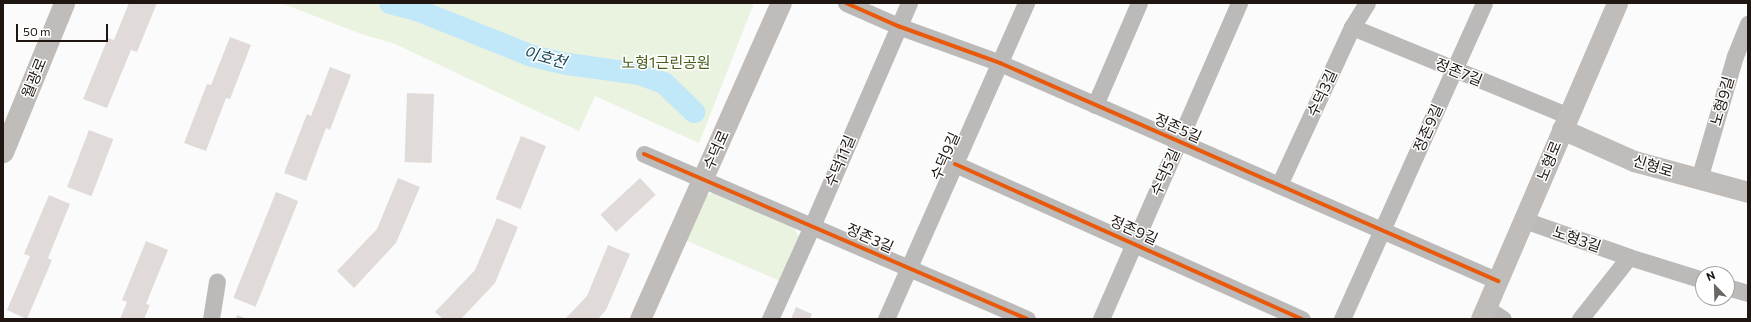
<!DOCTYPE html>
<meta charset="utf-8">
<style>
body{margin:0}
#map{position:relative;width:1751px;height:322px;overflow:hidden;background:#fbfbfb;font-family:Commissioner,"Noto Sans KR",sans-serif}
div>[style]{position:absolute}
.green>*{inset:0;background:#eaf2e0}
.river>*{height:22px;margin:-11px;padding:0 11px;transform-origin:11px;border-radius:11px;background:#c0e8f8}
.building>*{inset:0;background:#e0dbd8;transform-origin:0 0}
.minor>*{height:17px;margin:-8.5px;padding:0 8.5px;transform-origin:8.5px;border-radius:8.5px;background:#bcbab9}
.major>*{height:21px;margin:-10.5px;padding:0 10.5px;transform-origin:10.5px;border-radius:10.5px;background:#bfbcba}
.cycleway>*{height:4px;margin:-2px;padding:0 2px;transform-origin:2px;border-radius:2px;background:#e8590c}
span{translate:-50% -50%;white-space:nowrap;text-align:center;line-height:1.15;-webkit-text-stroke:3px #fff;paint-order:stroke}
.park-label{font-size:15px;color:#485e1b}
.street-label{font-size:15px;color:#1f1611}
.water-label{font-size:16px;color:#1a4a59;font-style:italic}
.frame{position:absolute;inset:0;border:4px solid #1f1611;pointer-events:none}
.north{position:absolute;left:1695px;top:266px;width:40px;height:40px;box-sizing:border-box;background:#fff;border:1px solid #a5a2a0;border-radius:50%;rotate:337deg;font-size:11px;font-weight:700;line-height:16px;text-align:center;color:#1f1611}
.north::after{content:'';display:block;margin:auto;width:14px;height:18px;background:#6c6663;clip-path:polygon(50% 0,100% 100%,50% 72%,0 100%)}
.scale{position:absolute;left:16px;top:24px;width:92px;height:18px;box-sizing:border-box;border:2px solid #1f1611;border-top:0;padding-left:5px;font-size:12px;line-height:14px;white-space:nowrap;color:#1f1611;-webkit-text-stroke:3px #fff;paint-order:stroke}
</style>
<div id="map">
<div class="green">
<div style="clip-path:polygon(281px 3px,754px 3px,699px 143px,595px 96px,579px 131px,393px 43px,364px 35px)"></div>
<div style="clip-path:polygon(714px 192px,794px 227px,799px 237px,780px 281px,685px 240px,703px 198px)"></div>
</div>
<div class="river">
<div style="left:390px;top:3px;width:28px;rotate:15deg"></div>
<div style="left:417px;top:10px;width:124px;rotate:21.8deg"></div>
<div style="left:532px;top:56px;width:37px;rotate:13deg"></div>
<div style="left:568px;top:64px;width:72px;rotate:8deg"></div>
<div style="left:639px;top:74px;width:27px;rotate:20deg"></div>
<div style="left:664px;top:83px;width:42px;rotate:44deg"></div>
</div>
<div class="building">
<div style="clip-path:polygon(129px 3px,157px 3px,137px 52px,131px 50px,107px 108px,83px 99px,108px 38px,114px 40px)"></div>
<div style="clip-path:polygon(230px 37px,251px 45px,230px 99px,226px 98px,206px 151px,184px 143px,207px 84px,211px 85px)"></div>
<div style="clip-path:polygon(330px 67px,351px 75px,330px 130px,326px 128px,306px 181px,284px 173px,307px 114px,311px 116px)"></div>
<div style="left:407px;top:93px;width:27px;height:69px;rotate:2deg"></div>
<div style="left:89px;top:130px;width:26px;height:61px;rotate:21deg"></div>
<div style="left:521px;top:136px;width:27px;height:68px;rotate:22deg"></div>
<div style="clip-path:polygon(398px 178px,420px 187px,396px 243px,354px 288px,337px 271px,377px 229px)"></div>
<div style="left:640px;top:178px;width:23px;height:54px;rotate:47deg"></div>
<div style="left:276px;top:192px;width:24px;height:114px;rotate:22deg"></div>
<div style="clip-path:polygon(49px 195px,70px 204px,48px 258px,52px 260px,27px 319px,7px 310px,30px 256px,24px 254px)"></div>
<div style="clip-path:polygon(497px 218px,518px 227px,495px 283px,461px 319px,443px 319px,435px 312px,475px 270px)"></div>
<div style="clip-path:polygon(146px 241px,168px 250px,146px 304px,150px 305px,144px 319px,120px 319px,127px 302px,122px 300px)"></div>
<div style="clip-path:polygon(608px 245px,630px 254px,606px 310px,598px 319px,565px 319px,587px 296px)"></div>
<div style="clip-path:polygon(796px 307px,812px 314px,810px 319px,791px 319px)"></div>
<div style="clip-path:polygon(237px 315px,247px 319px,236px 319px)"></div>
</div>
<div class="minor">
<div style="left:846px;top:3px;width:57px;rotate:23.9deg"></div>
<div style="left:898px;top:26px;width:109px;rotate:19.9deg"></div>
<div style="left:1000px;top:63px;width:544px;rotate:23.64deg"></div>
<div style="left:1352px;top:27px;width:232px;rotate:22.3deg"></div>
<div style="left:1095px;top:105px;width:111px;rotate:-66.7deg"></div>
<div style="left:644px;top:154px;width:417px;rotate:23.3deg"></div>
<div style="left:955px;top:164px;width:380px;rotate:24.1deg"></div>
<div style="left:1699px;top:179px;width:128px;rotate:-73.7deg"></div>
<div style="left:1735px;top:56px;width:35px;rotate:-68deg"></div>
<div style="left:1279px;top:185px;width:174px;rotate:-65.2deg"></div>
<div style="left:1352px;top:27px;width:28px;rotate:-58deg"></div>
<div style="left:1524px;top:220px;width:111px;rotate:19.4deg"></div>
<div style="left:1629px;top:257px;width:77px;rotate:17.3deg"></div>
<div style="left:1727px;top:287px;width:22px;rotate:16deg"></div>
<div style="left:1486px;top:308px;width:20px;rotate:33deg"></div>
<div style="left:211px;top:319px;width:38px;rotate:-81deg"></div>
<div style="left:770px;top:319px;width:102px;rotate:-65.7deg"></div>
<div style="left:812px;top:226px;width:243px;rotate:-66.5deg"></div>
<div style="left:886px;top:319px;width:346px;rotate:-66.1deg"></div>
<div style="left:1101px;top:319px;width:345px;rotate:-66.4deg"></div>
<div style="left:1342px;top:319px;width:346px;rotate:-65.8deg"></div>
<div style="left:1580px;top:319px;width:79px;rotate:-51.7deg"></div>
</div>
<div class="major">
<div style="left:1562px;top:129px;width:79px;rotate:24deg"></div>
<div style="left:1634px;top:161px;width:118px;rotate:15.2deg"></div>
<div style="left:3px;top:152px;width:161px;rotate:-67.7deg"></div>
<div style="left:640px;top:319px;width:346px;rotate:-66deg"></div>
<div style="left:1481px;top:319px;width:344px;rotate:-66.7deg"></div>
</div>
<div class="cycleway">
<div style="left:846px;top:3px;width:57px;rotate:23.9deg"></div>
<div style="left:898px;top:26px;width:109px;rotate:19.9deg"></div>
<div style="left:1000px;top:63px;width:544px;rotate:23.64deg"></div>
<div style="left:644px;top:154px;width:417px;rotate:23.3deg"></div>
<div style="left:955px;top:164px;width:380px;rotate:24.1deg"></div>
</div>
<div class="park-label">
<span style="left:666px;top:63px">노형1근린공원</span>
</div>
<div class="street-label">
<span style="left:1459px;top:72px;rotate:22deg">정존7길</span>
<span style="left:34px;top:78px;rotate:-68deg">월광로</span>
<span style="left:1322px;top:93px;rotate:-65deg">수덕3길</span>
<span style="left:1722px;top:101px;rotate:-74deg">노형9길</span>
<span style="left:1178px;top:128px;rotate:24deg">정존5길</span>
<span style="left:1428px;top:128px;rotate:-66deg">정존9길</span>
<span style="left:716px;top:150px;rotate:-66deg">수덕로</span>
<span style="left:945px;top:156px;rotate:-66deg">수덕9길</span>
<span style="left:840px;top:161px;rotate:-67deg">수덕11길</span>
<span style="left:1549px;top:161px;rotate:-68deg">노형로</span>
<span style="left:1653px;top:166px;rotate:17deg">신형로</span>
<span style="left:1165px;top:172px;rotate:-66deg">수덕5길</span>
<span style="left:1134px;top:230px;rotate:24deg">정존9길</span>
<span style="left:870px;top:238px;rotate:24deg">정존3길</span>
<span style="left:1577px;top:239px;rotate:19deg">노형3길</span>
</div>
<div class="water-label">
<span style="left:545px;top:57px;rotate:15deg">이호천</span>
</div>
<div class="frame"></div>
<div class="north">N</div>
<div class="scale">50 m</div>
</div>
